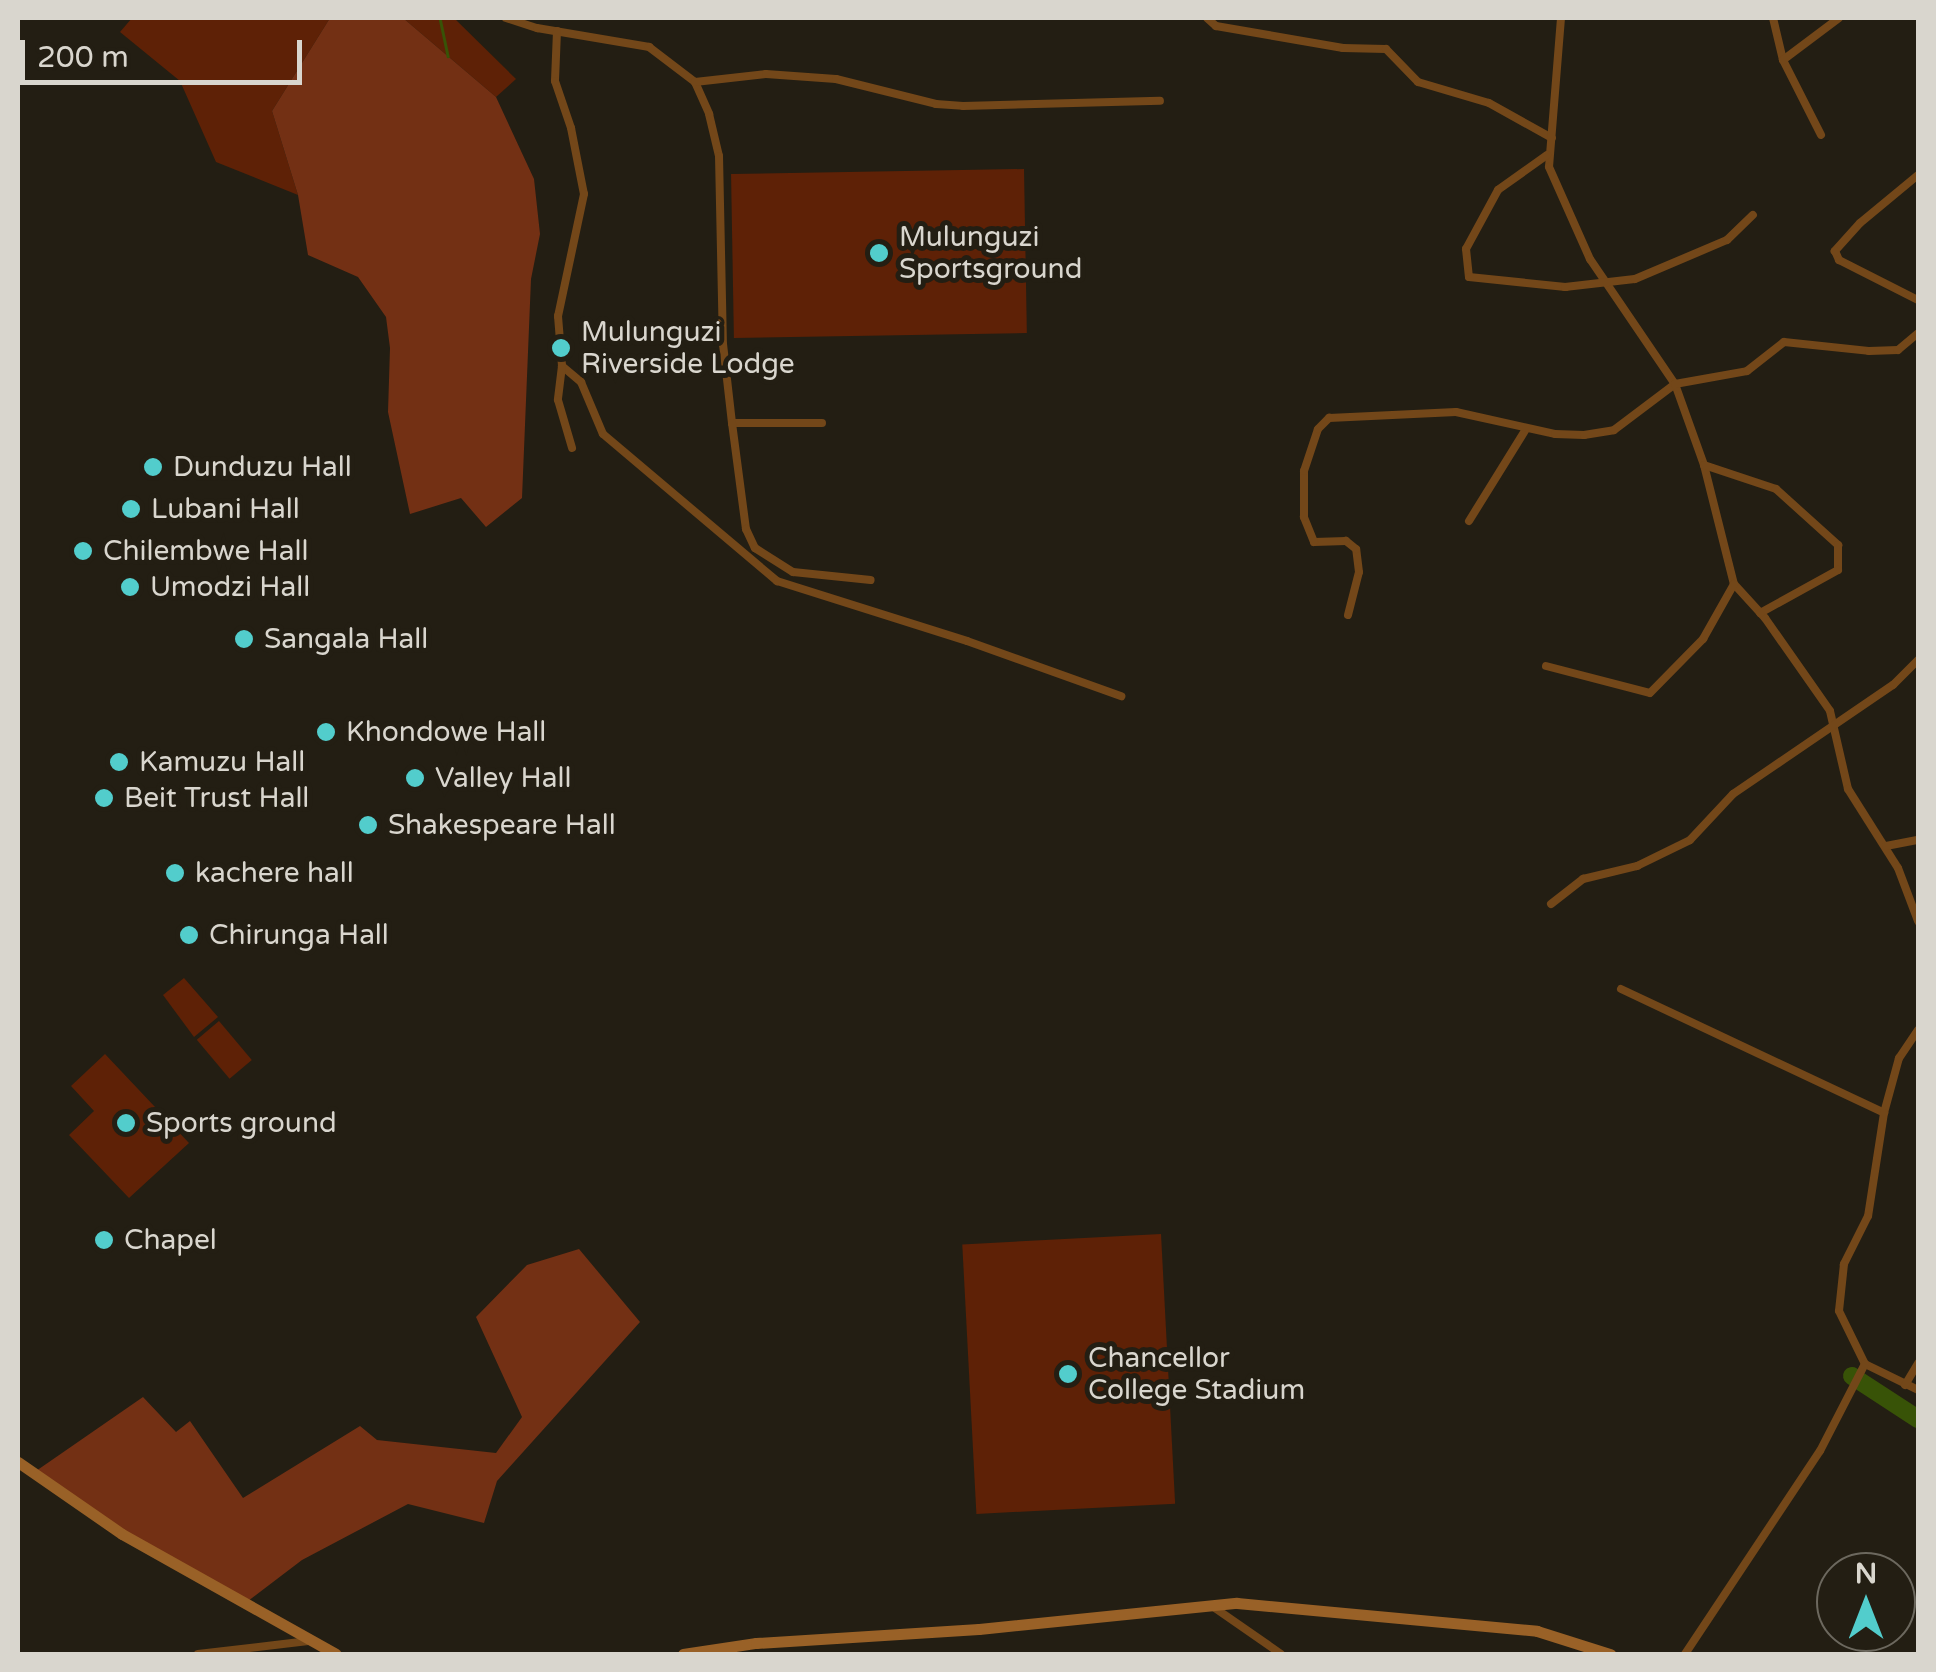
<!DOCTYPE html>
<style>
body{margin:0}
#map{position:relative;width:1936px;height:1672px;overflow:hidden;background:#231e13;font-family:"Varela Round",sans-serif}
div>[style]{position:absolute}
.green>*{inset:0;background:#5e2106;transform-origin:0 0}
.forest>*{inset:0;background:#733014}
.stream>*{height:2.5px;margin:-1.25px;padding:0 1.25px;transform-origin:1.25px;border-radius:1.25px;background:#385307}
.river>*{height:18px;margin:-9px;padding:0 9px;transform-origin:9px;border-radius:9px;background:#385307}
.street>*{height:8px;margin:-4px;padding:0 4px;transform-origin:4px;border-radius:4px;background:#734719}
.secondary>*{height:11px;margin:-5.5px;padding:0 5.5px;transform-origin:5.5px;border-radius:5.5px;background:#996127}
.dots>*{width:28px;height:28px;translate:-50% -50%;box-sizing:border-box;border:5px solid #231e13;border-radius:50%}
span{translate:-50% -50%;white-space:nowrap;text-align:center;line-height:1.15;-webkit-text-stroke:10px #231e13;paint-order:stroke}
.poi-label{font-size:28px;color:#d9d6ce}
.left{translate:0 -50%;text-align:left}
.frame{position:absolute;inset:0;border:20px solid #d9d6ce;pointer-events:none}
.north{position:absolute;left:1816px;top:1552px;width:100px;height:100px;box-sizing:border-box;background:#231e13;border:2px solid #6c685e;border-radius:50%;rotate:0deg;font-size:28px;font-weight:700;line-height:40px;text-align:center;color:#d9d6ce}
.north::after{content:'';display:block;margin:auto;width:35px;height:45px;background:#52cdcc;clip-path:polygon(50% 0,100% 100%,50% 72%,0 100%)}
.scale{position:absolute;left:20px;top:40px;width:282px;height:45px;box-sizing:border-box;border:5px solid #d9d6ce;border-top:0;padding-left:12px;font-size:30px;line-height:35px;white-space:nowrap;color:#d9d6ce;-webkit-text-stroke:8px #231e13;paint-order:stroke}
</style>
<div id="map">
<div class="green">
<div style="clip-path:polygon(132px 18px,330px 18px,272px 111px,298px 195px,216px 162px,180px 81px,120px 32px)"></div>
<div style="clip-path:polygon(403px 18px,454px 18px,516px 79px,496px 97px)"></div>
<div style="left:1024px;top:169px;width:164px;height:293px;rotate:89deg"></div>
<div style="clip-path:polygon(184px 978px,218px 1017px,194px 1037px,163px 995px)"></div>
<div style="left:219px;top:1021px;width:51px;height:29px;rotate:50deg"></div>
<div style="clip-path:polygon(105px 1054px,189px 1143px,129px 1198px,69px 1135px,94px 1111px,71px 1086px)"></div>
<div style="left:1161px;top:1234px;width:270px;height:199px;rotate:87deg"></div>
</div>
<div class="forest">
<div style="clip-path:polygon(330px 18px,403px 18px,496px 97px,534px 179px,540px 234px,531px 279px,522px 498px,486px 527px,461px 498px,410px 514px,388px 412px,390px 348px,386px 317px,358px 277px,308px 255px,298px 195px,272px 111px)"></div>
<div style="clip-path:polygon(579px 1249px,640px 1322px,497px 1481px,484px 1523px,408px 1504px,302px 1560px,248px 1601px,112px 1526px,36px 1471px,143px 1397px,176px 1432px,190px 1421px,243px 1498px,360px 1426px,377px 1440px,496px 1453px,522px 1417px,476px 1317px,527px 1265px)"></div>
</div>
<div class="stream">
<div style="left:440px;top:18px;width:39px;rotate:78deg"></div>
</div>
<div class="river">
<div style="left:1852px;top:1376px;width:79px;rotate:33.1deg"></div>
</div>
<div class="street">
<div style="left:506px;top:18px;width:33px;rotate:18deg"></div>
<div style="left:537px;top:28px;width:114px;rotate:9.6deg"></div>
<div style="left:649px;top:47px;width:58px;rotate:37.3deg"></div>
<div style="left:695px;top:82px;width:35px;rotate:66deg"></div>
<div style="left:709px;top:114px;width:43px;rotate:76.6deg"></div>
<div style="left:719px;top:156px;width:188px;rotate:88.8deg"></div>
<div style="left:723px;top:344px;width:80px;rotate:83.5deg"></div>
<div style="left:732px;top:423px;width:90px"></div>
<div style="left:1207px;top:18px;width:12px;rotate:42deg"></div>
<div style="left:1216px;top:26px;width:129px;rotate:9.8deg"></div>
<div style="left:1343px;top:48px;width:43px;rotate:1.3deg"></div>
<div style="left:1386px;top:49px;width:46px;rotate:45.9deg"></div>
<div style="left:1418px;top:82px;width:74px;rotate:16.5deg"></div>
<div style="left:1489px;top:103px;width:72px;rotate:29.1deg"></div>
<div style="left:1561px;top:18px;width:149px;rotate:94.6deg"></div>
<div style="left:1549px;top:167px;width:101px;rotate:66deg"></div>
<div style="left:1590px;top:259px;width:151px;rotate:55.8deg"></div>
<div style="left:1675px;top:384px;width:86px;rotate:70.3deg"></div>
<div style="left:1704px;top:465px;width:123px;rotate:75.9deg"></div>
<div style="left:1734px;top:584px;width:46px;rotate:47.6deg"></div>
<div style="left:1765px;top:618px;width:113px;rotate:55deg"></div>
<div style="left:1830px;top:711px;width:80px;rotate:77deg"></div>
<div style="left:1848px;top:789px;width:93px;rotate:57.7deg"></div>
<div style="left:1898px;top:868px;width:57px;rotate:69.3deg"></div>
<div style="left:1773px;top:18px;width:43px;rotate:76.6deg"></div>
<div style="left:1783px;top:60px;width:84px;rotate:63.1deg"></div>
<div style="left:557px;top:31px;width:50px;rotate:92.3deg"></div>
<div style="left:555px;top:81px;width:50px;rotate:71.2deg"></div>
<div style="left:571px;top:128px;width:67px;rotate:78.9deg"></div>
<div style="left:584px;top:194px;width:125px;rotate:102deg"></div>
<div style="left:558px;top:316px;width:50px;rotate:85.4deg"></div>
<div style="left:562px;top:366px;width:25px;rotate:40deg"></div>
<div style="left:581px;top:382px;width:56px;rotate:67.1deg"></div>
<div style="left:603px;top:434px;width:228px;rotate:40.2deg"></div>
<div style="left:777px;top:581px;width:199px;rotate:17.5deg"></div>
<div style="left:967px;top:641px;width:164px;rotate:19.7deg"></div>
<div style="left:1783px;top:60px;width:70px;rotate:-36.9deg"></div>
<div style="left:695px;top:82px;width:71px;rotate:-6.4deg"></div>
<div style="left:766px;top:74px;width:70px;rotate:4.1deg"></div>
<div style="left:836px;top:79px;width:103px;rotate:14deg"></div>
<div style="left:936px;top:104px;width:27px;rotate:4deg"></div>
<div style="left:963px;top:106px;width:197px;rotate:-1.5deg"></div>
<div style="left:1547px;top:155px;width:60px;rotate:144.5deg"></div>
<div style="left:1498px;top:190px;width:67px;rotate:118.5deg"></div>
<div style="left:1466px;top:249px;width:28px;rotate:84deg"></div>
<div style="left:1469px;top:277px;width:97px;rotate:5.9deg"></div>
<div style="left:1565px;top:287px;width:70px;rotate:-6.5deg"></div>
<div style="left:1635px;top:279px;width:100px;rotate:-23deg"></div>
<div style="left:1727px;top:240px;width:36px;rotate:-44deg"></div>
<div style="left:1918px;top:175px;width:75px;rotate:140.4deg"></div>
<div style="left:1860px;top:223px;width:38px;rotate:132deg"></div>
<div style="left:1835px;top:251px;width:10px;rotate:66deg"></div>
<div style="left:1839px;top:260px;width:89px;rotate:26.9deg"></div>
<div style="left:562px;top:366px;width:34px;rotate:97deg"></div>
<div style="left:558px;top:400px;width:50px;rotate:73.7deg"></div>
<div style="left:732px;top:423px;width:107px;rotate:82.5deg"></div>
<div style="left:746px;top:529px;width:21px;rotate:65deg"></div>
<div style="left:755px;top:548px;width:45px;rotate:32.3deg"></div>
<div style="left:793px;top:572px;width:78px;rotate:5.9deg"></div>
<div style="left:1704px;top:465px;width:76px;rotate:18.4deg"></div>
<div style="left:1776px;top:489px;width:84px;rotate:42.1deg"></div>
<div style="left:1838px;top:545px;width:25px;rotate:90deg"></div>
<div style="left:1838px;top:570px;width:89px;rotate:151.1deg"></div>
<div style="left:1469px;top:521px;width:108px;rotate:-58.2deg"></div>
<div style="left:1348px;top:615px;width:44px;rotate:-75.7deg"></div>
<div style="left:1359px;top:572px;width:23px;rotate:-97deg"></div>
<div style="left:1356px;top:549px;width:13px;rotate:-141deg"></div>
<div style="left:1346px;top:541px;width:32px;rotate:178deg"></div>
<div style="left:1314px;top:542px;width:27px;rotate:-112deg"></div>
<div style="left:1304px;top:517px;width:46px;rotate:-90deg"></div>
<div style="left:1304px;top:471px;width:44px;rotate:-71.6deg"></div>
<div style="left:1318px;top:429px;width:16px;rotate:-45deg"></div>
<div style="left:1329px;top:418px;width:127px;rotate:-2.7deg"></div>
<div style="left:1456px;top:412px;width:101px;rotate:12.5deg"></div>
<div style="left:1555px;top:434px;width:29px;rotate:2deg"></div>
<div style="left:1584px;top:435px;width:30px;rotate:-9deg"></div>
<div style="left:1614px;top:430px;width:76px;rotate:-37deg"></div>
<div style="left:1675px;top:384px;width:73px;rotate:-10.2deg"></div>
<div style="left:1747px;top:371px;width:47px;rotate:-38.1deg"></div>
<div style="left:1784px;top:342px;width:85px;rotate:6deg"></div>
<div style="left:1869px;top:351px;width:29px;rotate:-2deg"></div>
<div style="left:1898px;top:350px;width:26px;rotate:-40deg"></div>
<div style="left:1546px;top:666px;width:107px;rotate:14.6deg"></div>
<div style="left:1650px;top:693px;width:76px;rotate:-45.5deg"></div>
<div style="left:1703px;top:639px;width:63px;rotate:-60.6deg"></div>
<div style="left:1886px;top:846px;width:33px;rotate:-11deg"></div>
<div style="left:1551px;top:904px;width:41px;rotate:-38deg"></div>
<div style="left:1583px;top:879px;width:56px;rotate:-13.5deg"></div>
<div style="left:1637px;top:866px;width:59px;rotate:-26.1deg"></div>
<div style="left:1690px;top:840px;width:63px;rotate:-46.9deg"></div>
<div style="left:1733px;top:794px;width:194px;rotate:-34.3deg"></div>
<div style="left:1893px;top:685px;width:35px;rotate:-45deg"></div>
<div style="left:1621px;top:989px;width:291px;rotate:25.2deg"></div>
<div style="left:1918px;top:1030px;width:34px;rotate:124deg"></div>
<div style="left:1899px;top:1058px;width:57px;rotate:105.3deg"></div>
<div style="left:1884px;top:1113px;width:104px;rotate:98.8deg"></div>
<div style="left:1868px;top:1216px;width:54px;rotate:116.6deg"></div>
<div style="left:1844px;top:1264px;width:47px;rotate:96.1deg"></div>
<div style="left:1839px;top:1311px;width:59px;rotate:63.9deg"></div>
<div style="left:1865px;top:1364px;width:59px;rotate:26.1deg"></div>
<div style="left:1905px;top:1385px;width:26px;rotate:-59deg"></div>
<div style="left:1212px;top:1606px;width:84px;rotate:34.8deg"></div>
<div style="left:198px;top:1654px;width:111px;rotate:-6.7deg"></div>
<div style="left:1685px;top:1654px;width:244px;rotate:-56.4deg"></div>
<div style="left:1820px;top:1451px;width:98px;rotate:-62.7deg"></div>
</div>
<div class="secondary">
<div style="left:18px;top:1462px;width:126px;rotate:34.7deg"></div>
<div style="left:122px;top:1534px;width:245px;rotate:29.3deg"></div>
<div style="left:683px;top:1654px;width:74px;rotate:-8.6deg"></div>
<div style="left:756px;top:1643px;width:223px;rotate:-3.6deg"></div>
<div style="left:979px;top:1629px;width:259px;rotate:-5.8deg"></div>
<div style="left:1237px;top:1603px;width:301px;rotate:5.3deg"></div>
<div style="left:1537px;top:1631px;width:77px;rotate:17.5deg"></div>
</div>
<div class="dots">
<div style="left:879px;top:253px;background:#52cdcc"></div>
<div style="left:561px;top:348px;background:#52cdcc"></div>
<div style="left:153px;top:467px;background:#52cdcc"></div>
<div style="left:131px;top:509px;background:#52cdcc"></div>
<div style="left:83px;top:551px;background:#52cdcc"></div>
<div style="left:130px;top:587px;background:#52cdcc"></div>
<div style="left:244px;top:639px;background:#52cdcc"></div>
<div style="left:326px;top:732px;background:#52cdcc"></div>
<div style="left:119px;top:762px;background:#52cdcc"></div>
<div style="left:415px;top:778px;background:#52cdcc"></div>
<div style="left:104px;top:798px;background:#52cdcc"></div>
<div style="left:368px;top:825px;background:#52cdcc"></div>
<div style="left:175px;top:873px;background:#52cdcc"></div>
<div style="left:189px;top:935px;background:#52cdcc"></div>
<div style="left:126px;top:1123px;background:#52cdcc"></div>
<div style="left:104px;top:1240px;background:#52cdcc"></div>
<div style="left:1068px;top:1374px;background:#52cdcc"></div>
</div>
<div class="poi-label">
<span class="left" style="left:899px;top:253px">Mulunguzi<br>Sportsground</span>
<span class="left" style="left:581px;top:348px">Mulunguzi<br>Riverside Lodge</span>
<span class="left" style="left:173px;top:467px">Dunduzu Hall</span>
<span class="left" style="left:151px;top:509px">Lubani Hall</span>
<span class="left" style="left:103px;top:551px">Chilembwe Hall</span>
<span class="left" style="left:150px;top:587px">Umodzi Hall</span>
<span class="left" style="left:264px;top:639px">Sangala Hall</span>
<span class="left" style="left:346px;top:732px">Khondowe Hall</span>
<span class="left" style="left:139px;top:762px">Kamuzu Hall</span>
<span class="left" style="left:435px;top:778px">Valley Hall</span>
<span class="left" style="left:124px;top:798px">Beit Trust Hall</span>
<span class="left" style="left:388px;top:825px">Shakespeare Hall</span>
<span class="left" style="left:195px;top:873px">kachere hall</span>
<span class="left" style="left:209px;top:935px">Chirunga Hall</span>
<span class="left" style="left:146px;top:1123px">Sports ground</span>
<span class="left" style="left:124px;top:1240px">Chapel</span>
<span class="left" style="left:1088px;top:1374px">Chancellor<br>College Stadium</span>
</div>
<div class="frame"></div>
<div class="north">N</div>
<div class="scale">200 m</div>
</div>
